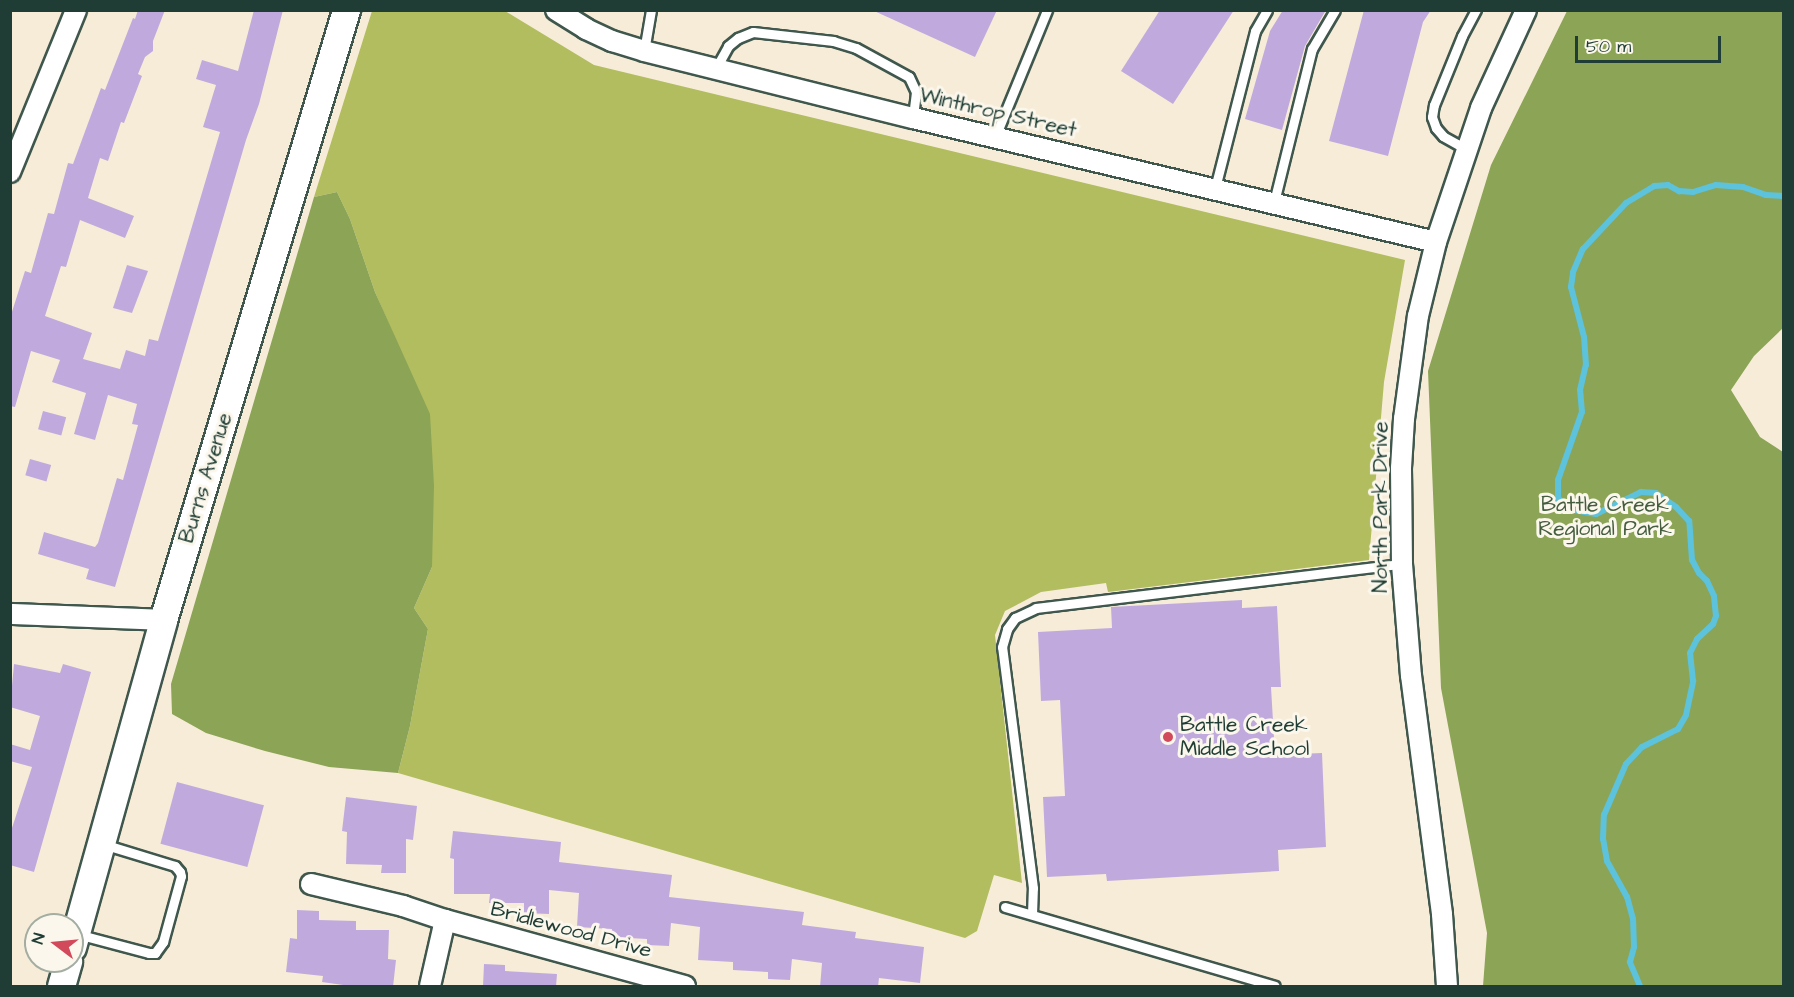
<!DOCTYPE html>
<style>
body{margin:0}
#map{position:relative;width:1794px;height:997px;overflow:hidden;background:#f7ecd8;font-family:"Architects Daughter",sans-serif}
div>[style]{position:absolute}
.green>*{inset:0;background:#b1bd5f}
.forest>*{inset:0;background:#8ca456}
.stream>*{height:6px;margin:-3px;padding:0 3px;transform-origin:3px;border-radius:3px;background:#5dc2db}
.building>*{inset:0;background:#c0aadd;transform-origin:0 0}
.roads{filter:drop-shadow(2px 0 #3f574d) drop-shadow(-2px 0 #3f574d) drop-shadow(0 2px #3f574d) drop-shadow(0 -2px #3f574d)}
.lane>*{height:9px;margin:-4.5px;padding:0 4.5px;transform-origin:4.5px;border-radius:4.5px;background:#fff}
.street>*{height:20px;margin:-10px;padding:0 10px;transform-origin:10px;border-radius:10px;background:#fff}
.secondary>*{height:27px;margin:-13.5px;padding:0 13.5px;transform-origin:13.5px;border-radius:13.5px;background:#fff}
.dots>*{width:16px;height:16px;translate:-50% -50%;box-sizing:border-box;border:3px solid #fbf7ec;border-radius:50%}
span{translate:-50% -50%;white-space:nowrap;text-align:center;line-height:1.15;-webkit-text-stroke:6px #fbf7ec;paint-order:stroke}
.street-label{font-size:21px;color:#1f3d34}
.park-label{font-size:21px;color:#445d3f}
.poi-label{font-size:21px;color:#1f3d34}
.left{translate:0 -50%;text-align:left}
.frame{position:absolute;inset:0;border:12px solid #1f3d34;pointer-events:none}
.north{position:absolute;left:24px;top:913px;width:60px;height:60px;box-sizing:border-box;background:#fbf7ec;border:2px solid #a3ada2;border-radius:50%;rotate:286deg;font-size:16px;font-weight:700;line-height:24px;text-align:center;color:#1f3d34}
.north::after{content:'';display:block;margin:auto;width:21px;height:27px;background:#d1495b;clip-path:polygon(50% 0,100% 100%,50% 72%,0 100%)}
.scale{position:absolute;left:1575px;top:36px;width:146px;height:27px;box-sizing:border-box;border:3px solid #1f3d34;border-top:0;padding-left:8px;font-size:18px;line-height:21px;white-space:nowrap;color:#1f3d34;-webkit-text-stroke:4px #fbf7ec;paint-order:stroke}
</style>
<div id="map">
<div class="green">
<div style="clip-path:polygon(372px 11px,505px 11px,594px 65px,1405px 260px,1384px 382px,1369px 560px,1108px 592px,1106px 583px,1041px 592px,1005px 611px,995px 635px,1022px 883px,994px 875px,977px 931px,965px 938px,398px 773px,410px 726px,428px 629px,414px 608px,432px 567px,398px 345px,375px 292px,350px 219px,337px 192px,314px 197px)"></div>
</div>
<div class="forest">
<div style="clip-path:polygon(1567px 11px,1783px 11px,1783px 328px,1754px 356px,1731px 390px,1760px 437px,1783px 452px,1783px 986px,1483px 986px,1487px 933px,1441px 688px,1428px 371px,1491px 165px)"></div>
<div style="clip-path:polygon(337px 192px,350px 219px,375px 292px,430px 414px,434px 486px,432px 567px,414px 608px,428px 629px,410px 726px,398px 773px,329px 767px,265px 751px,206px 733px,172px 714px,171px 684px,314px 197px)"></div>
</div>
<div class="stream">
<div style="left:1640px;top:986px;width:26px;rotate:-113deg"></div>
<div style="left:1630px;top:962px;width:16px;rotate:-75deg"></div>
<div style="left:1634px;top:947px;width:28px;rotate:-92deg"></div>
<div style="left:1633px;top:919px;width:23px;rotate:-105deg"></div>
<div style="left:1627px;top:897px;width:41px;rotate:-119.1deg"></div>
<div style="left:1607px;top:861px;width:22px;rotate:-100deg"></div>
<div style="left:1603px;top:839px;width:24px;rotate:-88deg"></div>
<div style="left:1604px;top:815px;width:56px;rotate:-66.7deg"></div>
<div style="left:1626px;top:764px;width:23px;rotate:-47deg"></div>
<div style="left:1642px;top:747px;width:40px;rotate:-26.6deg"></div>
<div style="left:1678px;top:729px;width:16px;rotate:-60deg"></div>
<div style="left:1686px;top:715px;width:35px;rotate:-78deg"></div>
<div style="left:1693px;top:681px;width:28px;rotate:-96deg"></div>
<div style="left:1690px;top:653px;width:16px;rotate:-63deg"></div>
<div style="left:1697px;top:639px;width:22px;rotate:-43deg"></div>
<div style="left:1713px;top:624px;width:9px;rotate:-69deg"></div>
<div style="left:1716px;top:616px;width:20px;rotate:-96deg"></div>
<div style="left:1714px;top:596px;width:17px;rotate:-115deg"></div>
<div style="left:1707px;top:581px;width:11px;rotate:-135deg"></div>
<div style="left:1699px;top:573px;width:15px;rotate:-118deg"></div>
<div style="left:1692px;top:560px;width:39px;rotate:-94deg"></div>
<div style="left:1689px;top:521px;width:19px;rotate:-133deg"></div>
<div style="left:1676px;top:507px;width:24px;rotate:-145deg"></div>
<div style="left:1656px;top:493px;width:15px;rotate:-176deg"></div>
<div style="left:1641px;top:492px;width:50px;rotate:153.9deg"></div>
<div style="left:1596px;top:514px;width:28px;rotate:-170deg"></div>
<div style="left:1568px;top:509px;width:15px;rotate:-132deg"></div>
<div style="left:1558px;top:498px;width:18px;rotate:-90deg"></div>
<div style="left:1558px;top:480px;width:72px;rotate:-70.6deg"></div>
<div style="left:1582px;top:412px;width:22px;rotate:-95deg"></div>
<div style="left:1580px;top:390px;width:26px;rotate:-77deg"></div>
<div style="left:1586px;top:365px;width:28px;rotate:-94deg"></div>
<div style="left:1584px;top:337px;width:52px;rotate:-104.6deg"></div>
<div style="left:1571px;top:287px;width:15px;rotate:-82deg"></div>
<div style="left:1573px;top:272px;width:25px;rotate:-67deg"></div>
<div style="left:1583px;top:249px;width:63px;rotate:-46.9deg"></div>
<div style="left:1626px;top:203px;width:33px;rotate:-31deg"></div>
<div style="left:1654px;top:186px;width:14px;rotate:-4deg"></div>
<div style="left:1668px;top:185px;width:13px;rotate:29deg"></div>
<div style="left:1679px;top:191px;width:14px;rotate:4deg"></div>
<div style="left:1693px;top:192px;width:24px;rotate:-17deg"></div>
<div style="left:1716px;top:185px;width:27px;rotate:4deg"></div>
<div style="left:1743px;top:187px;width:24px;rotate:19deg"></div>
<div style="left:1766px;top:195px;width:18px;rotate:3deg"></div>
</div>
<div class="building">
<div style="clip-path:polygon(138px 10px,165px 10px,153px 41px,153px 51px,145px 57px,138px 74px,142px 76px,124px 123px,121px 122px,108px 161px,100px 158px,88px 198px,134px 216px,125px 238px,80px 220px,66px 267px,61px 266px,45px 316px,92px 333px,83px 359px,120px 369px,126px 350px,145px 356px,149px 339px,158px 341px,220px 132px,203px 127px,216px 85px,196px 79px,202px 60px,238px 71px,254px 10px,283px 10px,259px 104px,246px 140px,115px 587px,86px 579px,89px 569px,38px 554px,44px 532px,95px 547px,98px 543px,117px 478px,123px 480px,138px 425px,132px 424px,137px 404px,108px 395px,95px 440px,74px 434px,86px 393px,52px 382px,60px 360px,31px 351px,15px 407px,10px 406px,10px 318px,25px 271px,31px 273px,48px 213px,54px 214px,68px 163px,73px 164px,101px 88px,105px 90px,133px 18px,135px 19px)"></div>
<div style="clip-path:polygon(872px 10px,997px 10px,975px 57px)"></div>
<div style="clip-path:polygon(1160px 10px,1234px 10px,1173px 104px,1121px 71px)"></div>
<div style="clip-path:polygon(1283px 10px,1326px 10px,1305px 46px,1282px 130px,1245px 119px,1270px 31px)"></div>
<div style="clip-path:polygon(1364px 10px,1431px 10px,1423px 22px,1388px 156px,1329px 141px)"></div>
<div style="clip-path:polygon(127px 265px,148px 271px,132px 313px,113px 308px)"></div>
<div style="left:43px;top:411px;width:24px;height:19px;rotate:15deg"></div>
<div style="left:30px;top:459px;width:22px;height:17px;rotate:16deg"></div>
<div style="clip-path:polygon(1242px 600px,1242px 608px,1277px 606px,1281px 687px,1271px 687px,1275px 755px,1322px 753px,1326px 847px,1278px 850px,1279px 871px,1107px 881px,1106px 874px,1047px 877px,1043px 797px,1065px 796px,1060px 700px,1041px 701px,1038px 632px,1112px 628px,1111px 607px)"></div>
<div style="clip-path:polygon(14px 664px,60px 673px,63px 664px,91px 672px,34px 872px,10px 865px,10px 834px,32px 767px,10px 761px,10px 744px,30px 750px,40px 716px,10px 707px)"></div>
<div style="left:177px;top:782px;width:90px;height:64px;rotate:15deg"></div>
<div style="clip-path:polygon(346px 797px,417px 806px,413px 840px,406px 839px,406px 873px,381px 873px,382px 865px,346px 864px,347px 832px,342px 831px)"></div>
<div style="clip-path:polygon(453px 831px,561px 842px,559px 862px,672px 875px,669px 897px,804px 912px,802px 925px,856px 932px,855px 938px,924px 947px,920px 983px,879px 978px,878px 987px,820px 987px,822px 963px,792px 959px,790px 980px,768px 979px,768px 972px,733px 970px,733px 962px,698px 960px,700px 927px,671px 923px,669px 946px,647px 945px,647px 939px,611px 937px,612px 929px,577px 927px,579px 893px,549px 890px,549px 914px,524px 913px,524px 903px,489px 903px,490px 894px,454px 894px,454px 859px,450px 858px)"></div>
<div style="clip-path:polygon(297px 910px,319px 911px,319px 920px,356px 921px,356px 930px,389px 930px,388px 959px,396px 960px,393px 987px,357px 987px,322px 982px,323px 976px,286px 972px,290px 938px,297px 939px)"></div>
<div style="clip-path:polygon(484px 964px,505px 965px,505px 971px,557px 974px,556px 987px,483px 986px)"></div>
</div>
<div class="roads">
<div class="lane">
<div style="left:644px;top:51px;width:42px;rotate:-80.3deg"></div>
<div style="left:716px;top:68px;width:25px;rotate:-61deg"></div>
<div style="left:728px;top:46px;width:13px;rotate:-39deg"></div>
<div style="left:738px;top:38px;width:16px;rotate:-22deg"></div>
<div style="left:753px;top:32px;width:81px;rotate:6.4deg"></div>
<div style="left:833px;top:41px;width:24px;rotate:17deg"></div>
<div style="left:856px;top:48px;width:60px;rotate:28.7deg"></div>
<div style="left:909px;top:77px;width:17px;rotate:65deg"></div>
<div style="left:916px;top:92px;width:26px;rotate:97deg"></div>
<div style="left:995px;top:137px;width:137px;rotate:-67.7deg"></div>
<div style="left:1466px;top:149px;width:26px;rotate:-151deg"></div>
<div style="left:1443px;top:136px;width:11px;rotate:-131deg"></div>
<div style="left:1436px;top:128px;width:12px;rotate:-110deg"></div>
<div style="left:1432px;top:117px;width:12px;rotate:-81deg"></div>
<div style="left:1434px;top:105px;width:74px;rotate:-67.9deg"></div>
<div style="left:1462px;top:36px;width:30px;rotate:-62deg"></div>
<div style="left:1215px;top:188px;width:162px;rotate:-75.7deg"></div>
<div style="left:1255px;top:31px;width:24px;rotate:-60deg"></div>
<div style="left:1274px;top:202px;width:158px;rotate:-76.1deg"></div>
<div style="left:1312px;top:49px;width:45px;rotate:-59.5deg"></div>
<div style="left:1005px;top:907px;width:281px;rotate:16.3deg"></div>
<div style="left:1032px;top:914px;width:26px;rotate:-88deg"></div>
<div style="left:1033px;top:888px;width:243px;rotate:-97.3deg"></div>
<div style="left:1002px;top:647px;width:19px;rotate:-74deg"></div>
<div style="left:1007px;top:629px;width:14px;rotate:-54deg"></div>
<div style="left:1015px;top:618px;width:23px;rotate:-25deg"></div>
<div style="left:1036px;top:608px;width:369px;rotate:-6.9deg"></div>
<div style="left:77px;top:934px;width:74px;rotate:14.8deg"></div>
<div style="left:149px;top:953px;width:6px"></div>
<div style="left:155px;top:953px;width:14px;rotate:-54deg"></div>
<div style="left:163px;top:942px;width:68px;rotate:-74.7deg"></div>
<div style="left:181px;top:876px;width:4px;rotate:-104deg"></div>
<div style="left:180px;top:872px;width:8px;rotate:-130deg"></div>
<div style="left:175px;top:866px;width:75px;rotate:-163deg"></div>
</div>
<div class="street">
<div style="left:556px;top:10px;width:36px;rotate:32deg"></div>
<div style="left:586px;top:29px;width:29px;rotate:25deg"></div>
<div style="left:612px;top:41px;width:34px;rotate:17deg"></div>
<div style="left:644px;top:51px;width:277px;rotate:14deg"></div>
<div style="left:913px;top:118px;width:537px;rotate:13.34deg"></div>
<div style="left:10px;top:172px;width:175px;rotate:-67.8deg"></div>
<div style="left:10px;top:614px;width:153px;rotate:2.2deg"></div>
<div style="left:311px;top:884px;width:95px;rotate:13.4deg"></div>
<div style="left:403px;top:906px;width:44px;rotate:18.4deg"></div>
<div style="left:445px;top:920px;width:249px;rotate:15.4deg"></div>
<div style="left:430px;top:986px;width:68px;rotate:-77.2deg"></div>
<div style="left:1447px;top:986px;width:72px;rotate:-94deg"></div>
<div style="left:1442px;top:914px;width:240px;rotate:-97.4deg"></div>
<div style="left:1411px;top:676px;width:112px;rotate:-94.6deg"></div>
<div style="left:1402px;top:564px;width:96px;rotate:-90.6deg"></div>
<div style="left:1401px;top:468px;width:49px;rotate:-86.5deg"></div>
<div style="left:1404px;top:419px;width:104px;rotate:-82.3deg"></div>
<div style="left:1418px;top:316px;width:76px;rotate:-76.3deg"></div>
<div style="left:1436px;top:242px;width:141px;rotate:-71.4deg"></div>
<div style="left:1481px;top:108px;width:108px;rotate:-65.3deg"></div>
</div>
<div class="secondary">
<div style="left:72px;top:947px;width:339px;rotate:-74.4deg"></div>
<div style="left:163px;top:620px;width:637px;rotate:-73.3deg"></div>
<div style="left:61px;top:986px;width:26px;rotate:-74deg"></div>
</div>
</div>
<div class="dots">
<div style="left:1168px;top:737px;background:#d1495b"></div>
</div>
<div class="street-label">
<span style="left:998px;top:113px;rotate:13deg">Winthrop Street</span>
<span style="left:206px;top:478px;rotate:-73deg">Burns Avenue</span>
<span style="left:1381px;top:507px;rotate:-90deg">North Park Drive</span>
<span style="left:571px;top:930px;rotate:15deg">Bridlewood Drive</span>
</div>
<div class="park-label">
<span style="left:1605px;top:517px">Battle Creek<br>Regional Park</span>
</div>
<div class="poi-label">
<span class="left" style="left:1180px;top:737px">Battle Creek<br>Middle School</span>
</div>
<div class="frame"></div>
<div class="north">N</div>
<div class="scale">50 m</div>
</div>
